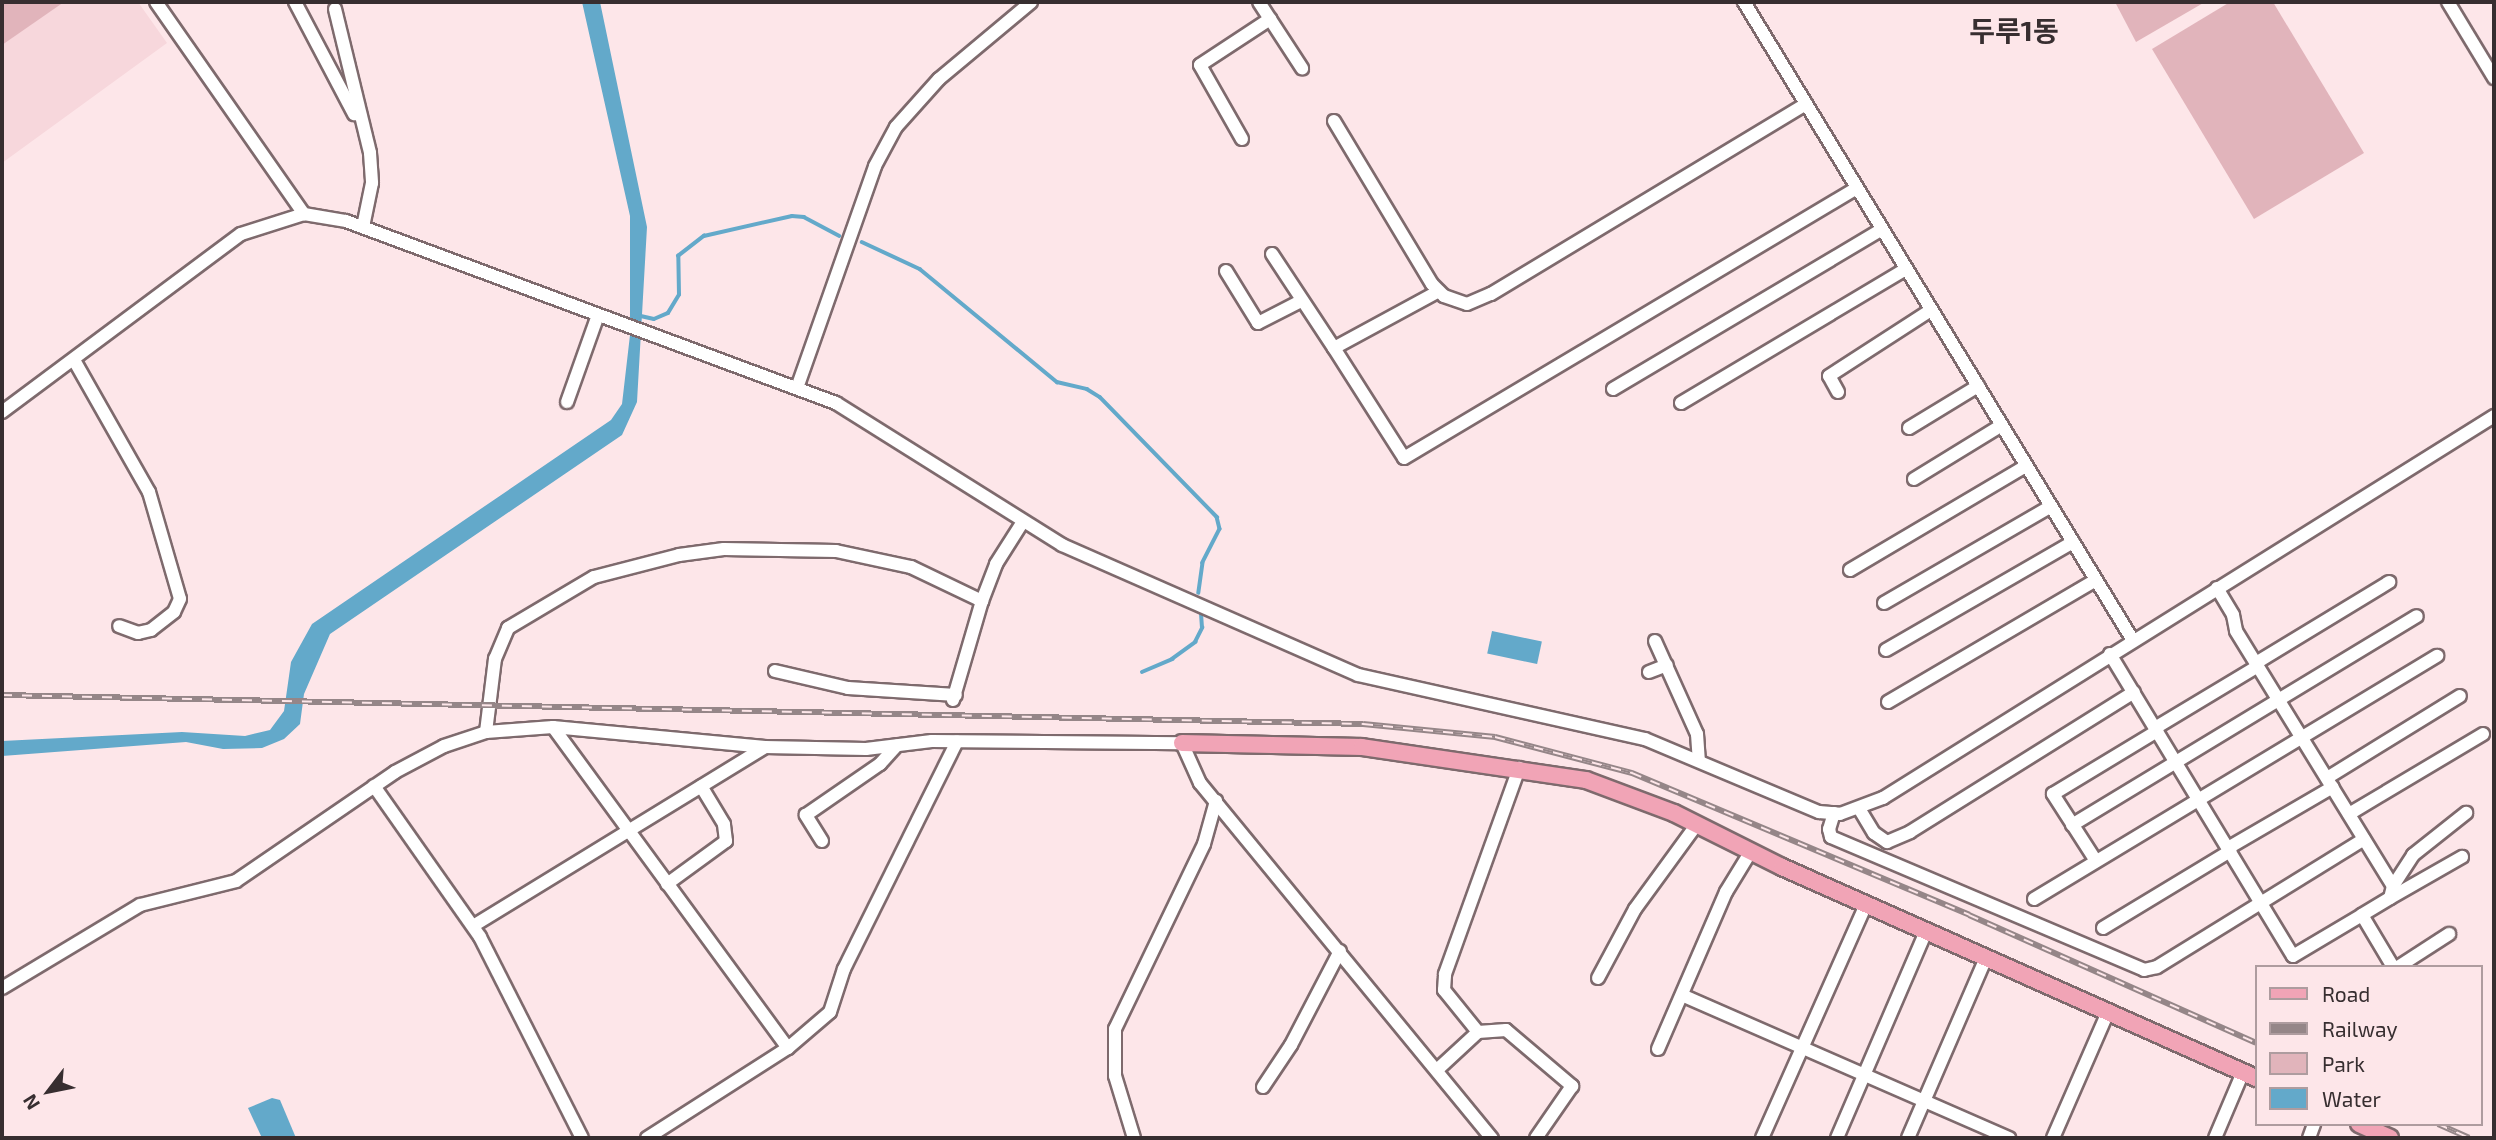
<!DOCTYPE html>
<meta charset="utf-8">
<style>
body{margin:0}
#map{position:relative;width:2496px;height:1140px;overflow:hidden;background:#fde6e9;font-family:"Exo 2","Noto Sans KR",sans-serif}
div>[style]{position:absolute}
.built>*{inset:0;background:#f7d7dc}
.green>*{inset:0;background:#e1b4bb}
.water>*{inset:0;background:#63a9ca;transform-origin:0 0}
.stream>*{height:3.5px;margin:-1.75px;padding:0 1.75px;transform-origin:1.75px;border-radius:1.75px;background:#63a9ca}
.roads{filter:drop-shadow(2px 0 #7e6a6d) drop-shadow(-2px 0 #7e6a6d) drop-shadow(0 2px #7e6a6d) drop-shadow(0 -2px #7e6a6d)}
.minor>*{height:12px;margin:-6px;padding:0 6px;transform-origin:6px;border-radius:6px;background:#fff}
.major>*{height:16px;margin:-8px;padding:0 8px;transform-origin:8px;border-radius:8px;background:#f1a4b6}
.rail>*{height:6px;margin-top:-3px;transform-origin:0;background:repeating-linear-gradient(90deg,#fde6e9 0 10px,#958688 0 20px);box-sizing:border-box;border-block:2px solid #958688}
span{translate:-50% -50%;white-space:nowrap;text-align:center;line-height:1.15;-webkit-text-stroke:5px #fde6e9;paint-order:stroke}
.quarter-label{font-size:28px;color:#372e30;font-weight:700}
.frame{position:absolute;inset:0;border:4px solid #372e30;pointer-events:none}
.legend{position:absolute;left:2255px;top:965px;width:228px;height:161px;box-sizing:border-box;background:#fde6e9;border:2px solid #ae9c9f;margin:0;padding:9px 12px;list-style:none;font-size:21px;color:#372e30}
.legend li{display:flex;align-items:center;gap:14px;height:35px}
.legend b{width:35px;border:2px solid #ae9c9f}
.north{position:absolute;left:14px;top:1056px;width:70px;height:70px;-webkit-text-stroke:5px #fde6e9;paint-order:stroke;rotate:238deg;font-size:19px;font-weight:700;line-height:28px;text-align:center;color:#372e30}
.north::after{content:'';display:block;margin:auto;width:24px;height:32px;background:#372e30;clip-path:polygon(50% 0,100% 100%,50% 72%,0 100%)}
</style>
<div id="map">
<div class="built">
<div style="clip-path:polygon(2px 2px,138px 2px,167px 43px,2px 163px)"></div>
</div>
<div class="green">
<div style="clip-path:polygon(2px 2px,64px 2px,2px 45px)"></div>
<div style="clip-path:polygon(2115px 2px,2205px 2px,2136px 42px)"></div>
<div style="clip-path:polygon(2230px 2px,2273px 2px,2364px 153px,2254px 219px,2152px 49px)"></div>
</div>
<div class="water">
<div style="clip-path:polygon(582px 2px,600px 2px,647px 227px,637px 402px,622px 435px,330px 634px,304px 694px,300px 724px,284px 739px,262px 748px,223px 749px,186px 742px,2px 756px,2px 741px,182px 732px,245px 736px,270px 730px,284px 711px,291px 662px,312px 624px,611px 420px,622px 404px,630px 335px,630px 216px)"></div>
<div style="left:1492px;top:631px;width:51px;height:23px;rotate:12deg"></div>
<div style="clip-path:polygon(272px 1098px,280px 1100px,296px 1138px,262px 1138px,248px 1108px)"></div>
</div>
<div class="stream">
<div style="left:862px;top:242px;width:64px;rotate:25deg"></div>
<div style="left:920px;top:269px;width:178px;rotate:39.5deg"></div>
<div style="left:1057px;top:382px;width:31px;rotate:13deg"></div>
<div style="left:1087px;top:389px;width:15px;rotate:32deg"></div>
<div style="left:1100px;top:397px;width:168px;rotate:45.7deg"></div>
<div style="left:1217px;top:517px;width:12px;rotate:76deg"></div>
<div style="left:1220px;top:529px;width:38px;rotate:117deg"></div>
<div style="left:1203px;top:563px;width:30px;rotate:98deg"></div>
<div style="left:641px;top:316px;width:13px;rotate:13deg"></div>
<div style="left:654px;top:319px;width:15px;rotate:-23deg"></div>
<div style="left:668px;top:313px;width:21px;rotate:-59deg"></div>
<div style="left:679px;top:295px;width:39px;rotate:-91deg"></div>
<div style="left:678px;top:256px;width:33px;rotate:-38deg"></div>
<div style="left:704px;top:236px;width:90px;rotate:-12.8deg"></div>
<div style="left:792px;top:216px;width:12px;rotate:5deg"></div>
<div style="left:804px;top:217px;width:40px;rotate:28deg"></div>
<div style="left:1142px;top:672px;width:33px;rotate:-23deg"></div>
<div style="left:1172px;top:659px;width:29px;rotate:-36deg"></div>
<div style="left:1195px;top:642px;width:16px;rotate:-63deg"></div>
<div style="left:1202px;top:628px;width:14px;rotate:-94deg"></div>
</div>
<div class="roads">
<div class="minor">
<div style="left:156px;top:2px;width:259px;rotate:55.1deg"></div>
<div style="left:295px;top:2px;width:127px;rotate:62.2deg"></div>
<div style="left:1744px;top:2px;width:746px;rotate:58.65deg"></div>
<div style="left:2448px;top:2px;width:89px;rotate:58.8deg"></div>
<div style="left:335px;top:9px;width:148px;rotate:76.3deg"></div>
<div style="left:370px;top:153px;width:30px;rotate:86deg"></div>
<div style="left:372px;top:183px;width:45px;rotate:101.6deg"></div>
<div style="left:1270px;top:19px;width:59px;rotate:56.9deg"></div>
<div style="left:1334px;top:121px;width:190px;rotate:59deg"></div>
<div style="left:1432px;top:284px;width:17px;rotate:45deg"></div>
<div style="left:1444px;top:296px;width:24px;rotate:19deg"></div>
<div style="left:1467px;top:304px;width:26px;rotate:-23deg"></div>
<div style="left:1491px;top:294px;width:368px;rotate:-31.1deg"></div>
<div style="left:1242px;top:139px;width:85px;rotate:-119.6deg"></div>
<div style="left:1200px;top:65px;width:84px;rotate:-33.3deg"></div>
<div style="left:1270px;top:19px;width:20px;rotate:-123deg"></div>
<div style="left:1272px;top:254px;width:113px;rotate:56.6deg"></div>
<div style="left:1334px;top:348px;width:119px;rotate:-28.5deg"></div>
<div style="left:1226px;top:271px;width:61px;rotate:58.4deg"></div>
<div style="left:1258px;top:323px;width:48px;rotate:-27.1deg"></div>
<div style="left:1334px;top:348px;width:130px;rotate:57.5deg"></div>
<div style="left:1404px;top:458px;width:527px;rotate:-30.8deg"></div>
<div style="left:74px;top:360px;width:152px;rotate:60.4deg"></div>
<div style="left:149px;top:492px;width:111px;rotate:73.8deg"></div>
<div style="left:180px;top:599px;width:14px;rotate:115deg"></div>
<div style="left:174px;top:612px;width:29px;rotate:142deg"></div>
<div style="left:151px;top:630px;width:13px;rotate:167deg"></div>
<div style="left:138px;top:633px;width:20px;rotate:-160deg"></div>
<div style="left:797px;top:388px;width:235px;rotate:-70.6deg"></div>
<div style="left:875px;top:166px;width:44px;rotate:-61.7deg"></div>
<div style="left:896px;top:127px;width:64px;rotate:-48.1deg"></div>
<div style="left:939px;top:79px;width:120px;rotate:-39.9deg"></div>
<div style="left:1613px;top:389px;width:313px;rotate:-30.7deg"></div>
<div style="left:1838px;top:392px;width:18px;rotate:-119deg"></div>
<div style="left:1829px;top:376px;width:121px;rotate:-32.9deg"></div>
<div style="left:567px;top:402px;width:92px;rotate:-70.4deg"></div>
<div style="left:1681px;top:403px;width:262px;rotate:-30.8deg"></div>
<div style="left:2px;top:412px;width:298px;rotate:-36.7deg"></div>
<div style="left:241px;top:234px;width:66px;rotate:-17.6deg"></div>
<div style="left:304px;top:214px;width:43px;rotate:9.5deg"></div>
<div style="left:346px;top:221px;width:523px;rotate:20.38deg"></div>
<div style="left:836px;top:403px;width:267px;rotate:32.1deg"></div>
<div style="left:1062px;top:545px;width:323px;rotate:23.7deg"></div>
<div style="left:1358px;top:675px;width:294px;rotate:12.6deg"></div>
<div style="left:1645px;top:739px;width:189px;rotate:22.8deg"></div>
<div style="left:1819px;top:812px;width:21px;rotate:5deg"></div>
<div style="left:1840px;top:814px;width:46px;rotate:-20.4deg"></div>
<div style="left:1883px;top:798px;width:721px;rotate:-32.01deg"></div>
<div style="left:1909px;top:428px;width:81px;rotate:-31.3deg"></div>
<div style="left:1914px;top:479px;width:103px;rotate:-31.5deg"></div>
<div style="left:1850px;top:570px;width:204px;rotate:-30.6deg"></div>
<div style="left:2217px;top:588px;width:31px;rotate:59deg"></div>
<div style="left:2233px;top:615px;width:16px;rotate:79deg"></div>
<div style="left:2236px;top:631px;width:299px;rotate:58.4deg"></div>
<div style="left:2393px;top:886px;width:12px;rotate:104deg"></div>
<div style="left:2390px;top:898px;width:33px;rotate:149deg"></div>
<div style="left:1884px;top:603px;width:193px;rotate:-30.1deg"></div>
<div style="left:1655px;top:641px;width:102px;rotate:65.7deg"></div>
<div style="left:1697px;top:734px;width:26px;rotate:86deg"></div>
<div style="left:1886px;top:650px;width:216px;rotate:-30deg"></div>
<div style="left:2110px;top:654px;width:353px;rotate:58.8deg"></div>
<div style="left:2293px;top:956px;width:80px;rotate:-30.7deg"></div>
<div style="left:2362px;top:915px;width:61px;rotate:59.2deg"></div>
<div style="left:2256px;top:663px;width:156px;rotate:-31.3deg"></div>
<div style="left:775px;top:671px;width:75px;rotate:13.1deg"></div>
<div style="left:848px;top:688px;width:108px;rotate:3.7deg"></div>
<div style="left:1649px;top:672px;width:19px;rotate:-21deg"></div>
<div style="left:953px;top:700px;width:103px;rotate:-73.7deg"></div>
<div style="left:982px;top:601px;width:40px;rotate:-69deg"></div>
<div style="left:996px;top:564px;width:49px;rotate:-57.6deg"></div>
<div style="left:1888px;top:702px;width:241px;rotate:-30.4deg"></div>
<div style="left:553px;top:727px;width:398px;rotate:53.8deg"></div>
<div style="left:2155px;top:728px;width:120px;rotate:-31deg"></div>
<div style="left:486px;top:732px;width:74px;rotate:-83deg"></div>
<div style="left:495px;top:659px;width:34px;rotate:-67deg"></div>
<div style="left:508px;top:628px;width:100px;rotate:-30.7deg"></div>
<div style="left:594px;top:577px;width:88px;rotate:-14.5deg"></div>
<div style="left:679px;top:555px;width:45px;rotate:-7.6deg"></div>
<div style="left:724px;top:549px;width:112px;rotate:1deg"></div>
<div style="left:836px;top:551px;width:77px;rotate:12deg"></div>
<div style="left:911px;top:567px;width:79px;rotate:25.6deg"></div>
<div style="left:2327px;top:778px;width:156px;rotate:-31.7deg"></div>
<div style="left:374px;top:786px;width:184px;rotate:54.9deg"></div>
<div style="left:480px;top:937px;width:225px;rotate:63.1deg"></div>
<div style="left:1860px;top:810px;width:27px;rotate:59deg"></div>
<div style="left:1874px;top:833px;width:16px;rotate:35deg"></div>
<div style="left:1887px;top:842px;width:25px;rotate:-23deg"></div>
<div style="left:1910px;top:832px;width:264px;rotate:-32deg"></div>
<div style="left:1834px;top:813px;width:17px;rotate:107deg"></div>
<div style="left:1829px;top:829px;width:8px;rotate:76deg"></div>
<div style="left:1831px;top:837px;width:340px;rotate:23deg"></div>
<div style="left:2144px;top:970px;width:13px;rotate:-13deg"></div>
<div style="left:2157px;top:967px;width:243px;rotate:-31.7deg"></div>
<div style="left:2349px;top:814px;width:156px;rotate:-30.8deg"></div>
<div style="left:2072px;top:825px;width:403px;rotate:-31.2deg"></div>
<div style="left:822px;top:841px;width:31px;rotate:-122deg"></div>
<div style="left:806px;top:815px;width:90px;rotate:-34.6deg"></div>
<div style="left:880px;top:764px;width:25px;rotate:-48deg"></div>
<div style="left:2228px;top:848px;width:121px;rotate:-30.2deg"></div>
<div style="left:2096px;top:861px;width:80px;rotate:-122.7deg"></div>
<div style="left:2053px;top:794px;width:122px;rotate:-31.2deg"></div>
<div style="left:667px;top:884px;width:73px;rotate:-36.1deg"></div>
<div style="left:726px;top:841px;width:17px;rotate:-97deg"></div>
<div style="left:724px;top:824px;width:44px;rotate:-121.2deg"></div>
<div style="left:2393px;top:886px;width:37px;rotate:-57deg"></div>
<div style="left:2413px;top:855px;width:68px;rotate:-38.4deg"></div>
<div style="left:2390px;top:898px;width:83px;rotate:-29.7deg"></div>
<div style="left:2034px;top:899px;width:471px;rotate:-31.1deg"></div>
<div style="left:473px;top:926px;width:342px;rotate:-31.5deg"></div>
<div style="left:2103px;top:928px;width:149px;rotate:-31.2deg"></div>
<div style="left:2398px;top:967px;width:61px;rotate:-32.9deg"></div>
<div style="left:1598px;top:978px;width:78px;rotate:-61.8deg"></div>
<div style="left:1635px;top:909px;width:105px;rotate:-53.9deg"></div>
<div style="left:2px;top:988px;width:161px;rotate:-31deg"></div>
<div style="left:140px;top:905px;width:99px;rotate:-14deg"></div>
<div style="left:236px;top:881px;width:193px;rotate:-34.4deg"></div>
<div style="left:395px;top:772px;width:55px;rotate:-28deg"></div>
<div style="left:444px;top:746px;width:44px;rotate:-18.4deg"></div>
<div style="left:486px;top:732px;width:67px;rotate:-4.3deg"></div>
<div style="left:553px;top:727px;width:213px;rotate:5.4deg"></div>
<div style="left:765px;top:747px;width:101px;rotate:1.1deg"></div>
<div style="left:866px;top:749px;width:66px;rotate:-6.9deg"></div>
<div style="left:932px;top:741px;width:250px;rotate:0.5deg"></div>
<div style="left:1182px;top:743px;width:44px;rotate:65.8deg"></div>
<div style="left:1200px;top:783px;width:460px;rotate:50.6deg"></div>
<div style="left:1684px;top:996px;width:355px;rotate:23.6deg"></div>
<div style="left:1478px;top:1032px;width:28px;rotate:-4deg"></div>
<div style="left:1506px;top:1030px;width:87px;rotate:40.3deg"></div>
<div style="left:1572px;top:1086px;width:63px;rotate:124.7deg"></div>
<div style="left:1658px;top:1049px;width:171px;rotate:-66.6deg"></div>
<div style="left:1726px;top:892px;width:48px;rotate:-58.6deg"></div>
<div style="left:1438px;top:1069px;width:54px;rotate:-42.8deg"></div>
<div style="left:1478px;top:1032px;width:54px;rotate:-129deg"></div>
<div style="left:1444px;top:990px;width:16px;rotate:-86deg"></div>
<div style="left:1445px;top:974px;width:219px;rotate:-70.2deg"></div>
<div style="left:1263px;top:1087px;width:50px;rotate:-56.3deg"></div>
<div style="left:1291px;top:1045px;width:106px;rotate:-62.5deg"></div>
<div style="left:647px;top:1138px;width:167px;rotate:-32.6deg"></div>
<div style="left:788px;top:1048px;width:55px;rotate:-40.6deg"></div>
<div style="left:830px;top:1012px;width:45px;rotate:-72deg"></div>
<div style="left:844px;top:969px;width:254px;rotate:-63.6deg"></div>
<div style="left:1134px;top:1138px;width:65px;rotate:-107deg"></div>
<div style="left:1115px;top:1076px;width:47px;rotate:-90deg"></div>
<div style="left:1115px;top:1029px;width:205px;rotate:-64.3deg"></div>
<div style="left:1204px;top:844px;width:45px;rotate:-74.4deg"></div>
<div style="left:1762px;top:1138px;width:256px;rotate:-66deg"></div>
<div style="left:1837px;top:1138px;width:225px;rotate:-66.7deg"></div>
<div style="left:1908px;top:1138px;width:196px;rotate:-66.6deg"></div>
<div style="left:2053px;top:1138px;width:137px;rotate:-66.4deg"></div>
<div style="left:2215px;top:1138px;width:72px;rotate:-67deg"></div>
<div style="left:2309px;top:1138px;width:15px;rotate:-70deg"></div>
</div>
<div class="major">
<div style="left:1182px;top:743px;width:180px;rotate:1.3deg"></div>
<div style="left:1362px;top:747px;width:226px;rotate:8.4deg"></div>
<div style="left:1586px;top:780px;width:94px;rotate:20.6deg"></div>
<div style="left:1674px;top:813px;width:121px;rotate:26.6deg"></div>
<div style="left:1782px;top:867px;width:519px;rotate:24deg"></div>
<div style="left:2359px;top:1124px;width:34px;rotate:24deg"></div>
</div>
</div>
<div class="rail">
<div style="left:2px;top:695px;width:1361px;rotate:1.22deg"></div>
<div style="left:1363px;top:724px;width:133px;rotate:5.6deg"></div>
<div style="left:1495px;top:737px;width:142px;rotate:14.7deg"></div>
<div style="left:1632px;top:773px;width:366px;rotate:22.8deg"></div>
<div style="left:1969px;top:915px;width:314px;rotate:24deg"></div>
<div style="left:2438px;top:1124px;width:34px;rotate:24deg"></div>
</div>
<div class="quarter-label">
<span style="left:2014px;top:30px">두루1동</span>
</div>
<div class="frame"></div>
<ul class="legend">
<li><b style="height:9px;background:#f1a4b6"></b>Road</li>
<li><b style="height:9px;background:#958688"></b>Railway</li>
<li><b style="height:19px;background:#e1b4bb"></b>Park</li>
<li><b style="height:19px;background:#63a9ca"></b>Water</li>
</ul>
<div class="north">N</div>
</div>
